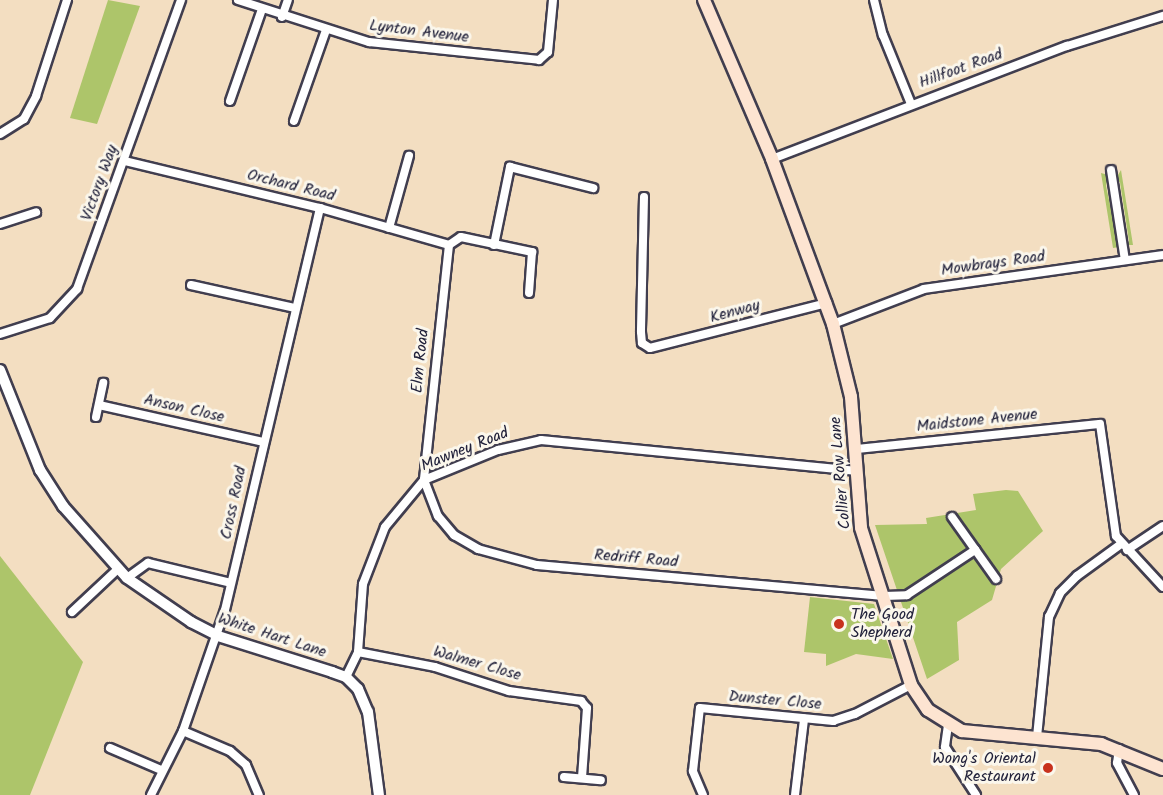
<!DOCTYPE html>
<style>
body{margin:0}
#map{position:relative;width:1163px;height:795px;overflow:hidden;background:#f3dec1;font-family:Kalam,sans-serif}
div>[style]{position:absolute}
.green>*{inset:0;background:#adc56a}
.roads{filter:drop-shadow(2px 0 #413e4f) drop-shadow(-2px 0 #413e4f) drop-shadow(0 2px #413e4f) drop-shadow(0 -2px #413e4f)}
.minor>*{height:8px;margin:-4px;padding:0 4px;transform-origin:4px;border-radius:4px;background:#fff}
.tertiary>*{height:10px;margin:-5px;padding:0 5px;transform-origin:5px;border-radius:5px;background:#fff}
.secondary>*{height:12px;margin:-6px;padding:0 6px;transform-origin:6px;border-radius:6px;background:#fde4d1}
.dots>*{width:16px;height:16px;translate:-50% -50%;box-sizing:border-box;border:3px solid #fbf7ec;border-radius:50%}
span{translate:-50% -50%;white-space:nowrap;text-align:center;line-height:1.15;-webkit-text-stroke:6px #fbf7ec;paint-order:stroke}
.street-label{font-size:16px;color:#22223b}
.poi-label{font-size:16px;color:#22223b}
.left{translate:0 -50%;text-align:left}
.right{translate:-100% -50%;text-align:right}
</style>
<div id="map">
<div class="green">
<div style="clip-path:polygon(108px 0,140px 6px,97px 124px,70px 118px)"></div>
<div style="clip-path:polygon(1121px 170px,1133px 245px,1126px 245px,1129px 241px,1120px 182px,1115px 180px)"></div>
<div style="clip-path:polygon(1101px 173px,1108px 175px,1106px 186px,1119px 247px,1113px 248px)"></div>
<div style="clip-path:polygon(1006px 490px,1018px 491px,1043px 531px,1001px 569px,992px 600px,957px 622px,959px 660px,927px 679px,875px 525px,927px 524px,926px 518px,976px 510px,973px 494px)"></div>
<div style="clip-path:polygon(0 556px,83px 662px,30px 795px,0 795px)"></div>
<div style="clip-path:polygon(810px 597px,874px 604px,893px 659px,856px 654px,826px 666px,826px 654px,804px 652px)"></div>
</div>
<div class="roads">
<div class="minor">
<div style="left:238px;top:0;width:138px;rotate:17.8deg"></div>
<div style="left:369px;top:42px;width:171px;rotate:6deg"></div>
<div style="left:539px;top:60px;width:12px;rotate:-42deg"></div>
<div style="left:548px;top:52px;width:52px;rotate:-84.5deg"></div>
<div style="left:874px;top:0;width:36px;rotate:76deg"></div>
<div style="left:883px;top:35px;width:74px;rotate:67.9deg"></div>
<div style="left:282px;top:17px;width:18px;rotate:-71deg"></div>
<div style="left:230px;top:101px;width:97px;rotate:-70.8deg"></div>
<div style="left:294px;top:121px;width:96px;rotate:-70.6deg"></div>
<div style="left:0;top:134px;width:28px;rotate:-32deg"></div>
<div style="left:24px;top:119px;width:26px;rotate:-62deg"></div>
<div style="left:36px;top:96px;width:101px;rotate:-72.1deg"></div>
<div style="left:772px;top:159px;width:316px;rotate:-21deg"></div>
<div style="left:1067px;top:46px;width:101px;rotate:-17.4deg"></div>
<div style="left:125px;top:161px;width:201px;rotate:13.6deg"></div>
<div style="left:320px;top:208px;width:134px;rotate:16deg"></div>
<div style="left:1111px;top:170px;width:91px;rotate:81.2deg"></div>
<div style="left:644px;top:197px;width:135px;rotate:91.3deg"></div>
<div style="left:641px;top:332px;width:11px;rotate:85deg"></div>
<div style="left:642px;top:343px;width:9px;rotate:32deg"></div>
<div style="left:650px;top:348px;width:183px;rotate:-14.3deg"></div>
<div style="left:0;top:224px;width:38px;rotate:-18deg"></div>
<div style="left:389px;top:228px;width:75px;rotate:-74.5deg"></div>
<div style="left:449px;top:245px;width:236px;rotate:96.1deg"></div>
<div style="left:424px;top:480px;width:39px;rotate:69deg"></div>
<div style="left:438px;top:516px;width:25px;rotate:50deg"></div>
<div style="left:454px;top:535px;width:28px;rotate:30deg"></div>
<div style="left:478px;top:549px;width:61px;rotate:15.2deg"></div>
<div style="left:537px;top:565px;width:348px;rotate:5.1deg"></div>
<div style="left:884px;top:596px;width:23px;rotate:-2deg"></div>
<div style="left:907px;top:595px;width:82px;rotate:-33.5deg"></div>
<div style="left:449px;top:245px;width:14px;rotate:-34deg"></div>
<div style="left:461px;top:237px;width:73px;rotate:11.9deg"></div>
<div style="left:532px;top:252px;width:41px;rotate:94.2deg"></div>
<div style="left:494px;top:245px;width:80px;rotate:-78.4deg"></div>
<div style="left:510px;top:167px;width:86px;rotate:14.2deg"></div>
<div style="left:191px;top:285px;width:107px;rotate:12.5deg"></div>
<div style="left:833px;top:324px;width:97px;rotate:-21deg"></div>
<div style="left:924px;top:289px;width:241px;rotate:-8.1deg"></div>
<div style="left:0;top:334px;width:52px;rotate:-17.7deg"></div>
<div style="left:50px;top:318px;width:40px;rotate:-47deg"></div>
<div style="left:77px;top:289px;width:307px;rotate:-70.2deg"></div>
<div style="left:99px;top:405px;width:168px;rotate:12.7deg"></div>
<div style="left:96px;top:417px;width:35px;rotate:-78deg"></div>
<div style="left:856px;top:449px;width:245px;rotate:-5.9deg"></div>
<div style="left:1100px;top:424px;width:113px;rotate:81.9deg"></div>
<div style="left:1116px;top:536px;width:69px;rotate:47.3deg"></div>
<div style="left:952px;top:517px;width:76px;rotate:54.6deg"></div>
<div style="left:1127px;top:550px;width:43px;rotate:-33.7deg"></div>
<div style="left:127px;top:578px;width:26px;rotate:-36deg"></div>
<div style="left:148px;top:563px;width:85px;rotate:13.5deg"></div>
<div style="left:72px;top:612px;width:63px;rotate:-43.1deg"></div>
<div style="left:358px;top:652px;width:78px;rotate:11deg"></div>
<div style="left:435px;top:667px;width:78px;rotate:18deg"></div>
<div style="left:509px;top:691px;width:73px;rotate:7.9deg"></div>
<div style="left:581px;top:701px;width:9px;rotate:49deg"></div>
<div style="left:587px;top:708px;width:70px;rotate:94.1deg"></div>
<div style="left:346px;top:677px;width:28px;rotate:-64deg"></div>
<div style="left:358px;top:652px;width:68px;rotate:-85.8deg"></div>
<div style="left:363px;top:584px;width:61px;rotate:-68.9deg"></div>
<div style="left:385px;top:527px;width:61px;rotate:-50.3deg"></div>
<div style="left:424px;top:480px;width:80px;rotate:-22.1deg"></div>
<div style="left:498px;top:450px;width:44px;rotate:-13.1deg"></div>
<div style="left:541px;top:440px;width:318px;rotate:5.6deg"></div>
<div style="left:948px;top:725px;width:22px;rotate:98deg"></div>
<div style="left:945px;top:747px;width:57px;rotate:57.1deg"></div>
<div style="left:183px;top:731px;width:51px;rotate:23.1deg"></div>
<div style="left:230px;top:751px;width:21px;rotate:41deg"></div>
<div style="left:246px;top:765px;width:33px;rotate:67deg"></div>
<div style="left:1037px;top:737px;width:121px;rotate:-84.3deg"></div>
<div style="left:1049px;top:617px;width:26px;rotate:-65deg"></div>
<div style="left:1060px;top:593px;width:24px;rotate:-45deg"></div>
<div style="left:1077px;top:576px;width:54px;rotate:-36deg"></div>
<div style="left:110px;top:748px;width:56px;rotate:23.3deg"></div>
<div style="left:1119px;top:749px;width:14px;rotate:98deg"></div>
<div style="left:1117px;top:763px;width:36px;rotate:62deg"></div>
<div style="left:564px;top:777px;width:37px;rotate:5deg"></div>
<div style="left:151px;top:795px;width:72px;rotate:-63.4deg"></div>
<div style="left:183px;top:731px;width:128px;rotate:-70.9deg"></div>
<div style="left:225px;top:610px;width:413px;rotate:-76.7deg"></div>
<div style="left:703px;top:795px;width:26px;rotate:-113deg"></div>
<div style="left:693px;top:771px;width:63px;rotate:-83.7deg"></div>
<div style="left:700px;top:708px;width:134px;rotate:5.6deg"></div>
<div style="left:833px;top:721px;width:23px;rotate:-18deg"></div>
<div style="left:855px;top:714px;width:63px;rotate:-27.4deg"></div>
<div style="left:795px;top:795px;width:77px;rotate:-83.2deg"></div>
</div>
<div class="tertiary">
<div style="left:0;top:370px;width:108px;rotate:68.2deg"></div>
<div style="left:40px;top:470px;width:43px;rotate:57.4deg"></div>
<div style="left:63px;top:506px;width:96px;rotate:48.4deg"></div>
<div style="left:127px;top:578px;width:78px;rotate:34.5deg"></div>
<div style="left:191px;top:622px;width:30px;rotate:27deg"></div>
<div style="left:218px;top:636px;width:120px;rotate:17.5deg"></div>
<div style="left:332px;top:672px;width:15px;rotate:20deg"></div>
<div style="left:346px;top:677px;width:17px;rotate:45deg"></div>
<div style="left:358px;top:689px;width:25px;rotate:67deg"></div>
<div style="left:368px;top:712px;width:84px;rotate:82.5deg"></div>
</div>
<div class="secondary">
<div style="left:704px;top:0;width:173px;rotate:66.8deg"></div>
<div style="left:772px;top:159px;width:176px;rotate:69.7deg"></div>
<div style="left:833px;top:324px;width:75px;rotate:76.1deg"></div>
<div style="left:851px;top:397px;width:131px;rotate:85.6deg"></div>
<div style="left:861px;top:528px;width:165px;rotate:72.3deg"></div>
<div style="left:911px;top:685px;width:30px;rotate:56deg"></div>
<div style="left:928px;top:710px;width:40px;rotate:32deg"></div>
<div style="left:962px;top:731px;width:140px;rotate:5.3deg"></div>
<div style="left:1101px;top:744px;width:67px;rotate:22deg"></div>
</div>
</div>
<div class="dots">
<div style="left:839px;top:624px;background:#c8321e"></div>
<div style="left:1048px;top:768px;background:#c8321e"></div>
</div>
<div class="street-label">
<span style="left:419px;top:32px;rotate:7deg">Lynton Avenue</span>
<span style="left:961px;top:69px;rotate:-20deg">Hillfoot Road</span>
<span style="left:100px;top:183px;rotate:-70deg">Victory Way</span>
<span style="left:291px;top:186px;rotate:14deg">Orchard Road</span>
<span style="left:993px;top:264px;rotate:-8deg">Mowbrays Road</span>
<span style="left:735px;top:312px;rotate:-15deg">Kenway</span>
<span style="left:421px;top:361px;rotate:-84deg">Elm Road</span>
<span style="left:184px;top:409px;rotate:13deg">Anson Close</span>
<span style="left:977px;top:421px;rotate:-6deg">Maidstone Avenue</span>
<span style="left:465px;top:450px;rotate:-22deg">Mawney Road</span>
<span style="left:841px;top:473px;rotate:-95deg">Collier Row Lane</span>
<span style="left:234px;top:503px;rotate:-78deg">Cross Road</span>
<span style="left:636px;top:559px;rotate:5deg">Redriff Road</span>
<span style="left:272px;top:636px;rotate:18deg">White Hart Lane</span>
<span style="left:477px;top:664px;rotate:16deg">Walmer Close</span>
<span style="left:775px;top:701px;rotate:5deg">Dunster Close</span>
</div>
<div class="poi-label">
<span class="left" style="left:851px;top:624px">The Good<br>Shepherd</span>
<span class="right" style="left:1036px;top:768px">Wong's Oriental<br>Restaurant</span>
</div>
</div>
